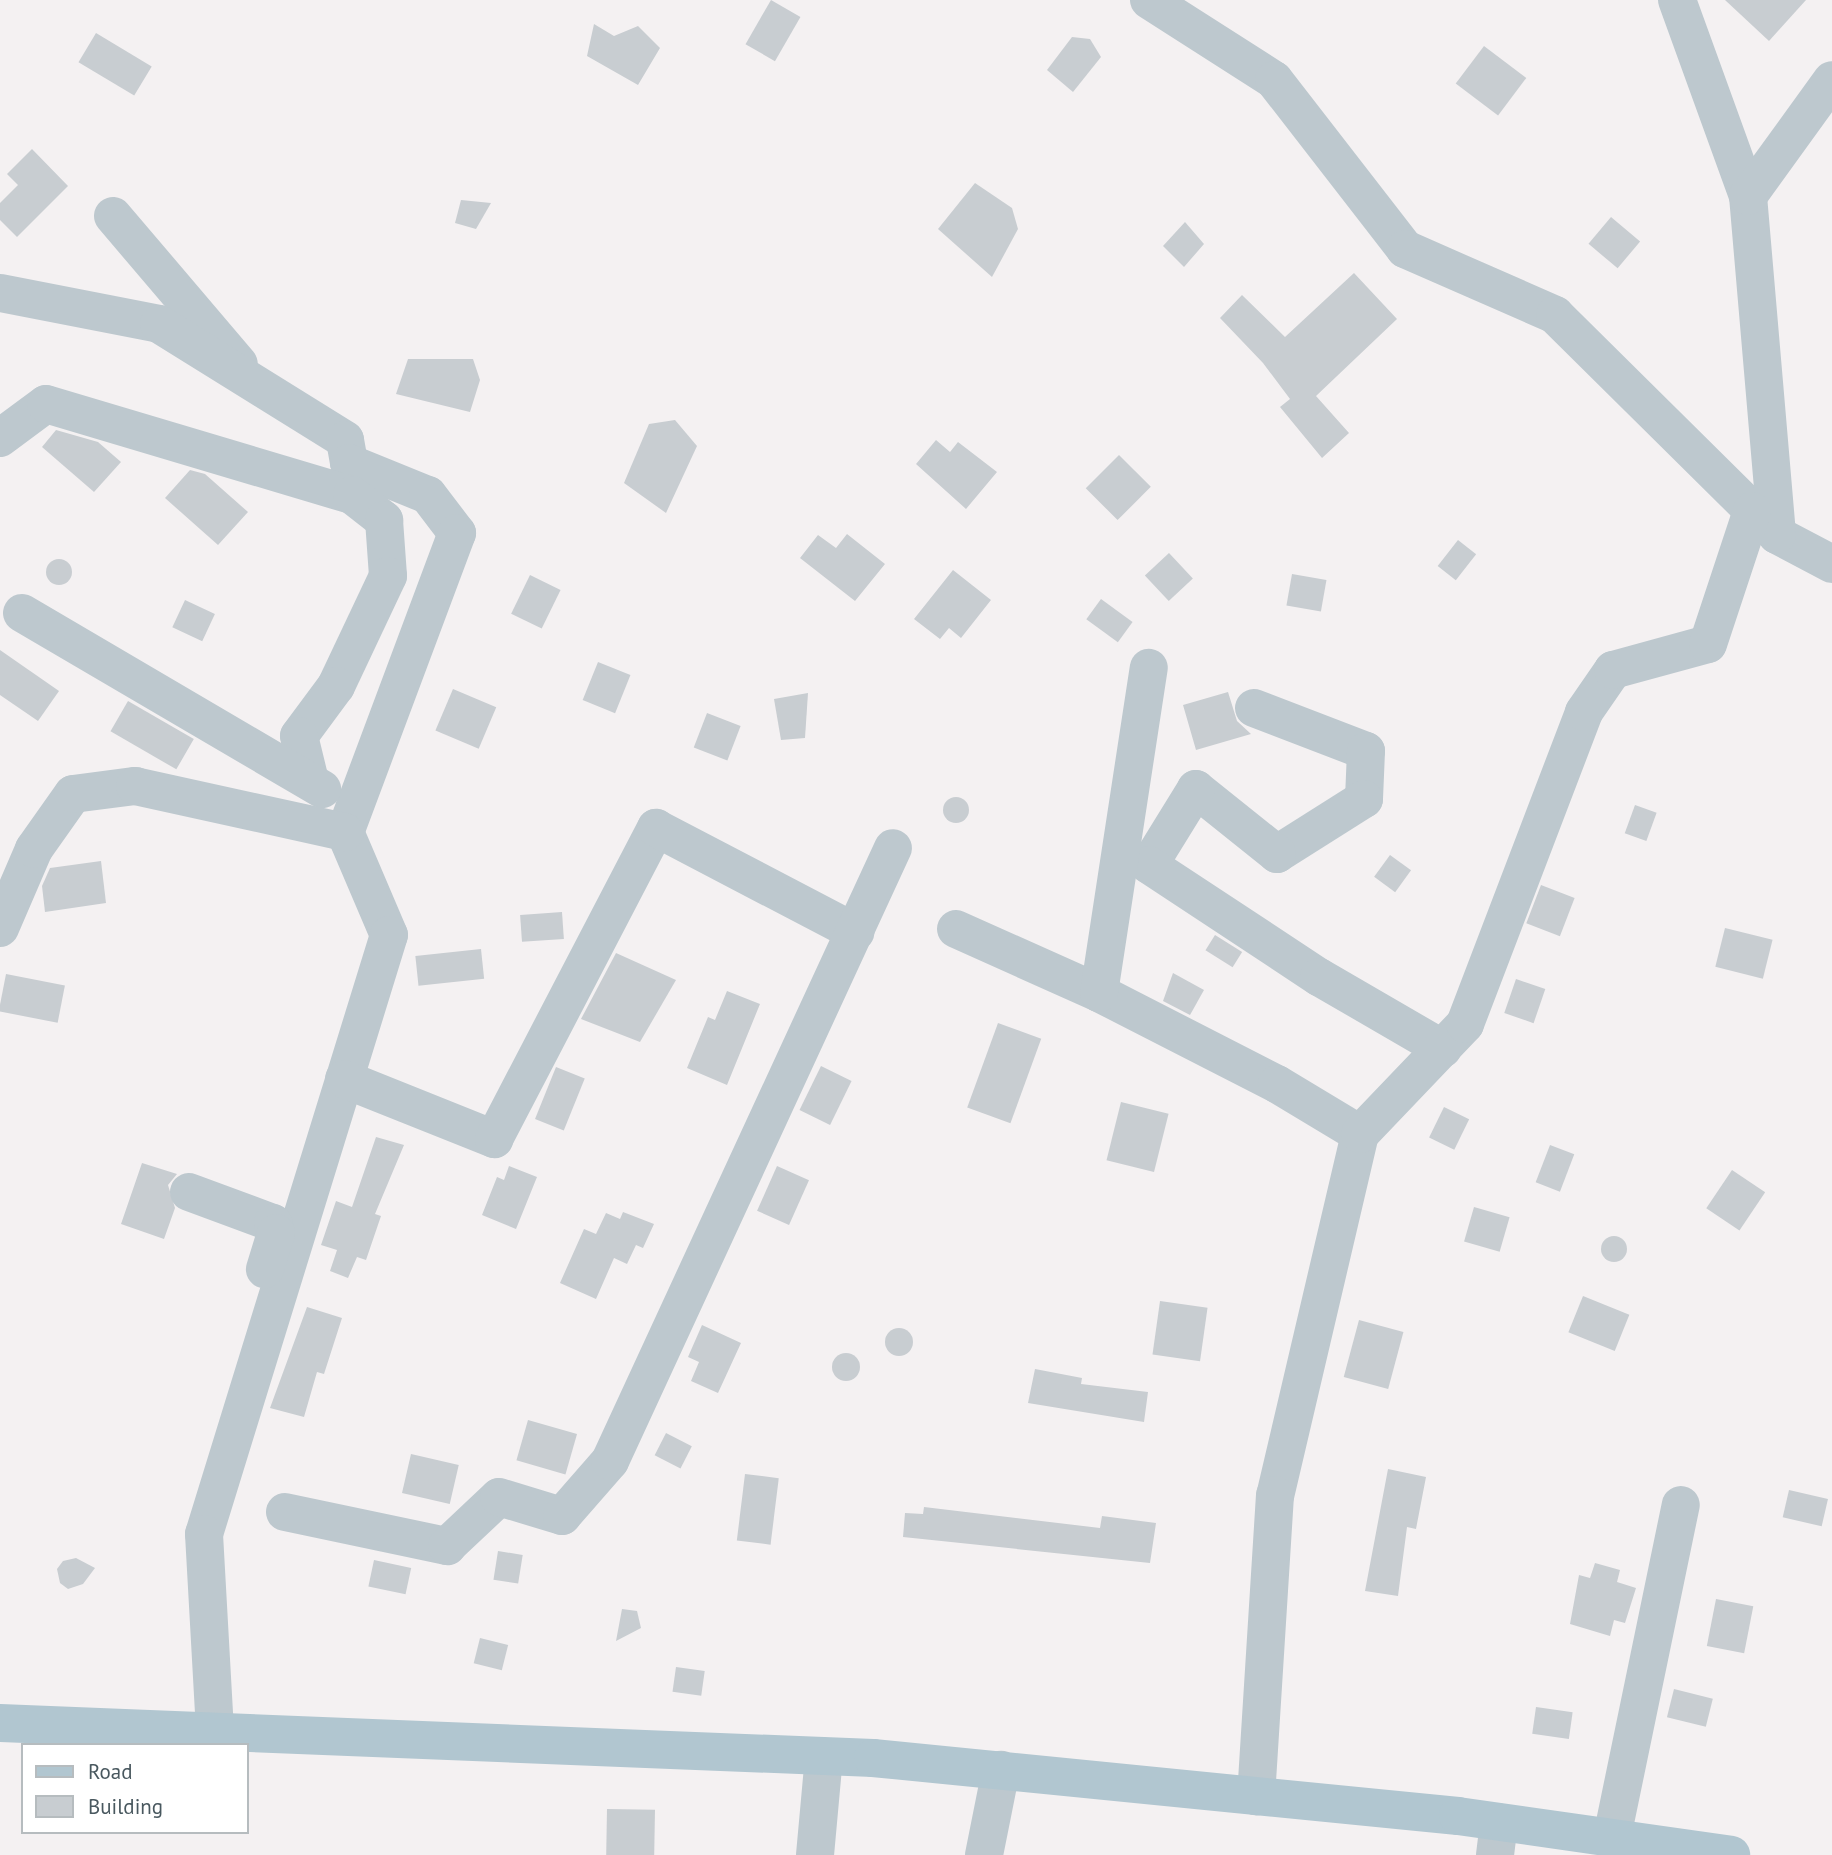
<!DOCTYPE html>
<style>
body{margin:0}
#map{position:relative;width:1832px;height:1855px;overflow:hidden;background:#f4f1f2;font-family:"PT Sans",sans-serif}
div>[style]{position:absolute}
.building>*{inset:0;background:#c8cdd1;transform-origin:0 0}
.round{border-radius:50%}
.minor>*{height:38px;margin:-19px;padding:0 19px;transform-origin:19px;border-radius:19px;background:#bdc8ce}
.major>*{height:38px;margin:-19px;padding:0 19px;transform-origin:19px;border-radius:19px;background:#b1c6d0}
span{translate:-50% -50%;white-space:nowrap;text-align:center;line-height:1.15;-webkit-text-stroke:5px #fff;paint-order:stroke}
.legend{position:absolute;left:21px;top:1743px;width:228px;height:91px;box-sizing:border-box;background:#fff;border:2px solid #b6bcbf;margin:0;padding:9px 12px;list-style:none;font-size:21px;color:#49585f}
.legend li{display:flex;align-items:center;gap:14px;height:35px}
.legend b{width:35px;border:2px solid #b6bcbf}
</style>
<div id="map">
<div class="building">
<div style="left:771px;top:0;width:34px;height:51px;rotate:30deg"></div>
<div style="clip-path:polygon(1725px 0,1806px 0,1769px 41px)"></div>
<div style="clip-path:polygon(594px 24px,614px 36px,638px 26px,660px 48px,638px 85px,587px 56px)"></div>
<div style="left:96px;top:33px;width:65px;height:34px;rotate:31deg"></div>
<div style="clip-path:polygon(1072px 37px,1090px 39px,1101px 57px,1073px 92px,1047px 70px)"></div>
<div style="left:1484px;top:46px;width:53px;height:47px;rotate:37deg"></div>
<div style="clip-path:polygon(32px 149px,68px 186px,17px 237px,0 220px,0 203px,18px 185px,7px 174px)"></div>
<div style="clip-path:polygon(975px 183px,1012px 208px,1018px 229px,992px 277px,938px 229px)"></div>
<div style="clip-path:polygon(461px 200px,491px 203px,476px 229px,455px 223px)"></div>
<div style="left:1611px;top:217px;width:38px;height:35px;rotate:40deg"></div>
<div style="clip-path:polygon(1185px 222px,1204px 244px,1184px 267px,1163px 246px)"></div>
<div style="clip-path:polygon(1354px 273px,1397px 319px,1316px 396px,1349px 433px,1322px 458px,1280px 407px,1290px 399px,1263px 363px,1220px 318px,1242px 295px,1285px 337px)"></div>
<div style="clip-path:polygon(408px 359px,473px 359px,480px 380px,470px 412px,396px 394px)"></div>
<div style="clip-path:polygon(675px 420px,697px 446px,666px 513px,624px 483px,649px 424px)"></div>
<div style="clip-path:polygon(56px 430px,98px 442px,121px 462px,94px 492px,42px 447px)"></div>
<div style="clip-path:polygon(936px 440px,950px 452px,958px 442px,997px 472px,966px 509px,916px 464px)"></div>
<div style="left:1119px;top:455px;width:45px;height:47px;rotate:45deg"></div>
<div style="clip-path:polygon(190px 470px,205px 474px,248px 512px,218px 545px,165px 498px)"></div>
<div style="clip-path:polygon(847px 534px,885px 564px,855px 601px,800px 558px,818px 535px,836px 548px)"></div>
<div style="left:1458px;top:540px;width:23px;height:33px;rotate:38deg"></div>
<div style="left:1169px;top:553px;width:35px;height:33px;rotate:47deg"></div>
<div class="round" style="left:46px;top:559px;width:26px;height:26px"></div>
<div style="clip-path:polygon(953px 570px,991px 600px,961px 638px,949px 628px,940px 639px,914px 619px)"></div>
<div style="left:1292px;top:574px;width:35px;height:32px;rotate:10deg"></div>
<div style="left:530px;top:575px;width:34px;height:43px;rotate:26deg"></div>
<div style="left:1101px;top:599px;width:39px;height:25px;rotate:36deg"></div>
<div style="left:185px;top:600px;width:33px;height:30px;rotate:25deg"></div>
<div style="clip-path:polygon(0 650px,59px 691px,38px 721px,0 695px)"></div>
<div style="left:598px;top:662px;width:35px;height:41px;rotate:22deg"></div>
<div style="left:453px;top:689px;width:47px;height:45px;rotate:23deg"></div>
<div style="clip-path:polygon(1228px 692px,1237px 721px,1251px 734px,1196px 750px,1183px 705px)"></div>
<div style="clip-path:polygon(808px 693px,805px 738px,781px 740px,774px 699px)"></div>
<div style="left:128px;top:701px;width:76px;height:35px;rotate:30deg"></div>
<div style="left:707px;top:713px;width:36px;height:37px;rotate:21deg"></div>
<div class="round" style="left:943px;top:797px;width:26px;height:26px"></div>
<div style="left:1635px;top:805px;width:23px;height:30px;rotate:20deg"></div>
<div style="left:1390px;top:855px;width:26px;height:27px;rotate:36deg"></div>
<div style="clip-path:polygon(101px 861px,106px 903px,45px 912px,42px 886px,50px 868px)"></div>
<div style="left:1541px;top:885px;width:36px;height:41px;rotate:21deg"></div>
<div style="left:562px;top:912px;width:27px;height:42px;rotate:86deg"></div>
<div style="left:1725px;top:928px;width:49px;height:40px;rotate:14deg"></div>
<div style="left:1215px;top:935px;width:32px;height:18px;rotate:32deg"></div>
<div style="left:481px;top:949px;width:30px;height:66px;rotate:84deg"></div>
<div style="clip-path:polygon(616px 953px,676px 980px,640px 1042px,581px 1019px)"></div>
<div style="clip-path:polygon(1173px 973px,1204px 990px,1190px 1015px,1163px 1001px)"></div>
<div style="left:6px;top:974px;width:60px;height:38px;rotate:11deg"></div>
<div style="left:1516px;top:979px;width:31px;height:36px;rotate:19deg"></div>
<div style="clip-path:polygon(727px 991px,760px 1004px,727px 1085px,687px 1068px,708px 1017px,715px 1020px)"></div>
<div style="left:998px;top:1023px;width:46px;height:90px;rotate:20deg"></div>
<div style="left:821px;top:1066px;width:34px;height:49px;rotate:26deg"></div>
<div style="left:556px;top:1067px;width:31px;height:56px;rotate:22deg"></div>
<div style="left:1121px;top:1102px;width:49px;height:60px;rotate:14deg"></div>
<div style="left:1444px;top:1107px;width:28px;height:34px;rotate:26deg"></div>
<div style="clip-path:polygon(376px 1137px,404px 1145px,375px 1214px,381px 1216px,366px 1260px,357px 1257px,348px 1278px,330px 1271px,337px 1250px,321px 1245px,336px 1201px,352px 1207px)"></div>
<div style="left:1550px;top:1145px;width:26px;height:40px;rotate:21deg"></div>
<div style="clip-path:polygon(142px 1163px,177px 1174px,168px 1185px,175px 1208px,164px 1239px,121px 1224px)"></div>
<div style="clip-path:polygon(509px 1166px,537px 1177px,516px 1229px,482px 1215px,497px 1177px,504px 1180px)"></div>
<div style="left:777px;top:1166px;width:35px;height:49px;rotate:24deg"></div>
<div style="left:1732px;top:1170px;width:40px;height:46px;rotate:34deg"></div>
<div style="left:1474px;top:1207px;width:37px;height:36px;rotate:16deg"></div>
<div style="clip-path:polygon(623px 1212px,654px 1224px,643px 1248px,636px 1245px,627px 1264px,614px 1258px,596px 1299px,560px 1283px,584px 1229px,596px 1234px,606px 1213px,620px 1219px)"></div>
<div class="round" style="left:1601px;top:1236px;width:26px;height:26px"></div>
<div style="left:1583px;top:1296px;width:50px;height:39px;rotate:22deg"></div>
<div style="left:1160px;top:1301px;width:48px;height:54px;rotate:8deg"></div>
<div style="clip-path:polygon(307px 1307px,342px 1318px,324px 1374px,317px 1372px,304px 1417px,270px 1408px)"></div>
<div style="left:1359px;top:1320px;width:46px;height:59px;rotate:15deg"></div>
<div style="clip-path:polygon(702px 1325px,741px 1343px,718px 1393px,691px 1381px,699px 1362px,688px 1357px)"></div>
<div class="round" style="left:885px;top:1328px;width:28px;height:28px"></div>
<div class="round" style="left:832px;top:1353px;width:28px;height:28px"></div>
<div style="clip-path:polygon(1035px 1369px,1082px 1378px,1081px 1384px,1148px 1392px,1144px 1422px,1028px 1403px)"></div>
<div style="left:528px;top:1420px;width:51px;height:42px;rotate:16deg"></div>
<div style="left:666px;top:1433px;width:29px;height:25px;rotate:27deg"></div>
<div style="left:411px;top:1454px;width:49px;height:40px;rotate:13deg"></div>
<div style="clip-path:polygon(1388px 1469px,1426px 1477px,1416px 1529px,1407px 1527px,1398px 1596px,1365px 1591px)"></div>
<div style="left:745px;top:1474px;width:34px;height:67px;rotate:7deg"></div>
<div style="left:1789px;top:1490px;width:40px;height:28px;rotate:13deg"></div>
<div style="clip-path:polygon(924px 1507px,1100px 1528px,1102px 1516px,1156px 1523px,1150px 1563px,903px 1537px,905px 1513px,923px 1514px)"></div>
<div style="left:498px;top:1551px;width:25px;height:29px;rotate:9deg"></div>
<div style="clip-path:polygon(76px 1558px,95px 1568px,83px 1584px,68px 1589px,60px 1583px,57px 1569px,63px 1561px)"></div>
<div style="left:374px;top:1560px;width:38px;height:27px;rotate:12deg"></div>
<div style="clip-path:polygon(1595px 1563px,1620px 1570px,1617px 1582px,1636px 1588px,1625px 1623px,1614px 1620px,1610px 1636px,1570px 1624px,1579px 1575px,1590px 1578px)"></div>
<div style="left:1716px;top:1599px;width:38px;height:48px;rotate:11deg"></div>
<div style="clip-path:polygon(622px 1609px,637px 1611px,641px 1628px,616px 1641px)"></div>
<div style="left:480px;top:1638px;width:29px;height:26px;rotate:14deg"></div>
<div style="left:676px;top:1667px;width:29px;height:25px;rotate:8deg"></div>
<div style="left:1674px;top:1689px;width:40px;height:29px;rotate:14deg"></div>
<div style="left:1536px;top:1707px;width:37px;height:27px;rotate:8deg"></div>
<div style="left:607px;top:1809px;width:48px;height:46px;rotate:1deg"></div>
</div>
<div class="minor">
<div style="left:1149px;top:0;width:148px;rotate:32.6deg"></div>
<div style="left:1274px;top:80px;width:214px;rotate:52.2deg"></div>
<div style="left:1405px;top:249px;width:164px;rotate:23.7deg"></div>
<div style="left:1555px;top:315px;width:313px;rotate:44.7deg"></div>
<div style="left:1777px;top:535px;width:62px;rotate:27.8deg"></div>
<div style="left:1677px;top:0;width:208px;rotate:70.1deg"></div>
<div style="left:1748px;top:196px;width:340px;rotate:85.1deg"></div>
<div style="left:1748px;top:196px;width:143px;rotate:-54.1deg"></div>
<div style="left:113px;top:216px;width:194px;rotate:49.6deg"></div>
<div style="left:0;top:293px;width:162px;rotate:11deg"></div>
<div style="left:159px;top:324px;width:219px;rotate:31.9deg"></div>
<div style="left:345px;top:440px;width:23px;rotate:80deg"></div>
<div style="left:349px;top:463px;width:85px;rotate:22.1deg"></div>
<div style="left:428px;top:495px;width:48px;rotate:52.7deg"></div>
<div style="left:457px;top:533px;width:319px;rotate:110.5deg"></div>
<div style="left:345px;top:832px;width:112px;rotate:66.9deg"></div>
<div style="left:389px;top:935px;width:627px;rotate:107.16deg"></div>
<div style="left:204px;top:1534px;width:198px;rotate:86.8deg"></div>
<div style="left:0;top:438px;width:57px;rotate:-36.5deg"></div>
<div style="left:46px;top:404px;width:319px;rotate:16.6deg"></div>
<div style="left:352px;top:495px;width:41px;rotate:38deg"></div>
<div style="left:384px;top:520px;width:56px;rotate:85.9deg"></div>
<div style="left:388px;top:576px;width:122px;rotate:115.3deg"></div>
<div style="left:336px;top:686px;width:62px;rotate:126.5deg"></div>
<div style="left:299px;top:736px;width:46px;rotate:76.3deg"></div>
<div style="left:22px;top:613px;width:348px;rotate:30.4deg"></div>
<div style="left:1254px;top:708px;width:120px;rotate:21deg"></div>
<div style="left:1366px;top:751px;width:48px;rotate:92.4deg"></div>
<div style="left:1364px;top:799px;width:103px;rotate:147.7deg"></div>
<div style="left:1277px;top:854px;width:104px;rotate:-141.3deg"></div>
<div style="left:1196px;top:789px;width:89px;rotate:121.7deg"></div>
<div style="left:1149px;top:865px;width:204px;rotate:33.4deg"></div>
<div style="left:1319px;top:977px;width:143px;rotate:30.1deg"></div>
<div style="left:0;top:928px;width:86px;rotate:-66.7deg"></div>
<div style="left:34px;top:849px;width:67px;rotate:-54.7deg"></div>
<div style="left:73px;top:794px;width:63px;rotate:-7.4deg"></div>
<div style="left:135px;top:786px;width:215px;rotate:12.4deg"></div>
<div style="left:956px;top:929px;width:157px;rotate:24.1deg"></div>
<div style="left:1099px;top:993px;width:200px;rotate:27.1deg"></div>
<div style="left:1277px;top:1084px;width:97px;rotate:31.1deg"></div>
<div style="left:1360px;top:1134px;width:371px;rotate:103.2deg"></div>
<div style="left:1275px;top:1495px;width:302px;rotate:93.6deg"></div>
<div style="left:1099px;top:993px;width:329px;rotate:-81.3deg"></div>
<div style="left:344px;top:1079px;width:162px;rotate:21.8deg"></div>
<div style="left:494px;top:1139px;width:351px;rotate:-62.5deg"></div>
<div style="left:656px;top:828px;width:225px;rotate:27.6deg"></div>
<div style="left:1360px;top:1134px;width:152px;rotate:-46.3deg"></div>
<div style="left:1465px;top:1024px;width:334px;rotate:-69.1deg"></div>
<div style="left:1584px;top:712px;width:51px;rotate:-55.4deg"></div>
<div style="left:1613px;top:670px;width:98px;rotate:-15.3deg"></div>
<div style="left:1708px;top:644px;width:140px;rotate:-71.7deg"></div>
<div style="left:189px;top:1192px;width:90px;rotate:20.3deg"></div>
<div style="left:273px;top:1223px;width:10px;rotate:73deg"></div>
<div style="left:276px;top:1233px;width:38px;rotate:107deg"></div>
<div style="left:285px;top:1512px;width:166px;rotate:11.9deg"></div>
<div style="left:447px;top:1546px;width:71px;rotate:-43.3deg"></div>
<div style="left:499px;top:1497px;width:66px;rotate:16.8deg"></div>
<div style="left:562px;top:1516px;width:73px;rotate:-48.9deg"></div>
<div style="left:610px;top:1461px;width:675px;rotate:-65.22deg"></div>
<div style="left:1612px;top:1837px;width:339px;rotate:-78.3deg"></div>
<div style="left:815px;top:1855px;width:99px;rotate:-84.8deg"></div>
<div style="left:984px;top:1855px;width:87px;rotate:-78.7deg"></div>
<div style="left:1495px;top:1855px;width:33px;rotate:-83deg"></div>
</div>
<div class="major">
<div style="left:0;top:1723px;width:874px;rotate:2.3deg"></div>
<div style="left:873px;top:1758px;width:588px;rotate:5.66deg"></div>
<div style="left:1458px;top:1816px;width:276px;rotate:8.1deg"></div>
</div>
<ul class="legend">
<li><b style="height:9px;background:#b1c6d0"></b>Road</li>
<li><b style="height:19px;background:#c8cdd1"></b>Building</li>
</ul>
</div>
